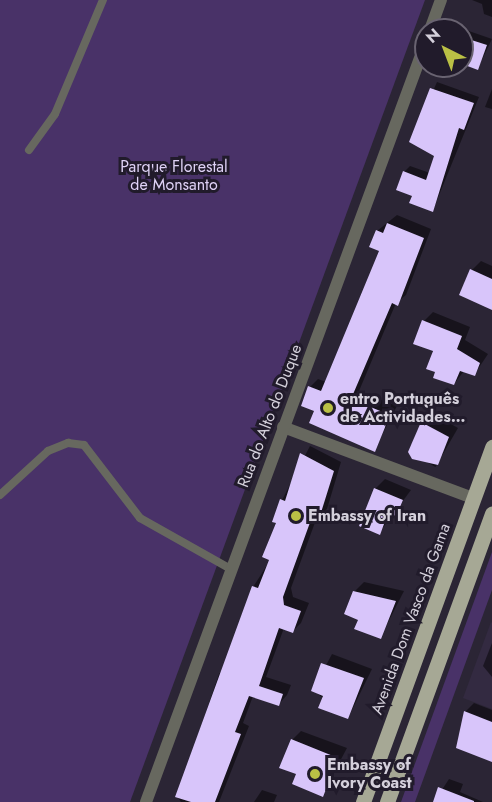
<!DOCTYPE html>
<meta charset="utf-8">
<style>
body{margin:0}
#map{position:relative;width:492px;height:802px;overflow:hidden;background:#2b2535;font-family:Jost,sans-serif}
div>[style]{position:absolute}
.built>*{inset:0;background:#332a41}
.green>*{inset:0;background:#493268}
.shadow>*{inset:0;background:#0007;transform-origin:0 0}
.building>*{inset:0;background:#d8c5fa}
.lane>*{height:8px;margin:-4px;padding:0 4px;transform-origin:4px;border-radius:4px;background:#67685f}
.street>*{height:12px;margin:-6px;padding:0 6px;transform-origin:6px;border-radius:6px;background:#67685f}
.primary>*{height:15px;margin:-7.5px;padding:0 7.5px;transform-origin:7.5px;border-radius:7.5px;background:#a6a895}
.dots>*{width:16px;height:16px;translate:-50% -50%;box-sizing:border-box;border:3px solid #211b2b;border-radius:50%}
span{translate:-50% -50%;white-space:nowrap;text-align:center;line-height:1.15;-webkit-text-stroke:6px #211b2b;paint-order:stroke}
.park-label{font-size:16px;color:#dfd2f6}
.poi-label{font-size:16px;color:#d4d0db;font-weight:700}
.left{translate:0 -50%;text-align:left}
.street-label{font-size:16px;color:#d4d0db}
.north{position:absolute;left:414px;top:18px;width:60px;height:60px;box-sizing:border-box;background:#211b2b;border:2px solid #696371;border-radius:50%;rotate:318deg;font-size:16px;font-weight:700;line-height:24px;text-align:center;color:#d4d0db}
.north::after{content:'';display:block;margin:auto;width:21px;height:27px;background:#bac045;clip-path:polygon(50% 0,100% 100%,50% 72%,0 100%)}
</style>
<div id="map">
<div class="built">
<div style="clip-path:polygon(491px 622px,492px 623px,492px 709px,463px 698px)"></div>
</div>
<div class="green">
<div style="clip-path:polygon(0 0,425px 0,130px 802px,0 802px)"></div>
<div style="clip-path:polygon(492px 552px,492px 590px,415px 802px,401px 802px)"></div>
</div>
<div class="shadow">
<div style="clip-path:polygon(472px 0,492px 0,492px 17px,484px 14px,482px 4px)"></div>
<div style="clip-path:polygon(466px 30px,492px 39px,478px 68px,462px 62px)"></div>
<div style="clip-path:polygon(437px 82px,479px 97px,433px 210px,414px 195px,404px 172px,410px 166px,430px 173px,435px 155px,411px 141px)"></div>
<div style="clip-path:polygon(492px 89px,492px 109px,485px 107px)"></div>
<div style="clip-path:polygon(397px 215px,431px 229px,406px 295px,396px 303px,359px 391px,397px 406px,374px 450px,316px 410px,310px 387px,318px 379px,326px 382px,381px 250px,377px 231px)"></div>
<div style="clip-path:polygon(481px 261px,492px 266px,492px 304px,472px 270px)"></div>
<div style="clip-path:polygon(433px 312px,470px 327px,465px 340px,488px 354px,474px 375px,464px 371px,454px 384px,437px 371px,424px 321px)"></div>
<div style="left:432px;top:413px;width:30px;height:45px;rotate:30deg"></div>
<div style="clip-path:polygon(310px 446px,341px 462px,327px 509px,317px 517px,291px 588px,293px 597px,309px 603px,301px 623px,293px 631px,284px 628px,266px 677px,291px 685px,287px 695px,279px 704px,253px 696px,243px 723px,249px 726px,219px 802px,181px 802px,177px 796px,219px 674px,228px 666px,253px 587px,271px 559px,282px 500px)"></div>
<div style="clip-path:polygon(385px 479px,411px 490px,379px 533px,375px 489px)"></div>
<div style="clip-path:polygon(364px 582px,404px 591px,380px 638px,360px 619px,354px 592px)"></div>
<div style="clip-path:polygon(492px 643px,492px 677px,483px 666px)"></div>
<div style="clip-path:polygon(332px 654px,372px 669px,348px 718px,313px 690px)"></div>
<div style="clip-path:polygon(474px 703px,492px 710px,492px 760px,465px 712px)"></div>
<div style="clip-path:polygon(301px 731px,347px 748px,322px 795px,297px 773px,292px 740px)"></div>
<div style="clip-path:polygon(449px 779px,463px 784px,460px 792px,483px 802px,434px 802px)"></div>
<div style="clip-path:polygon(262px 790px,277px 795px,274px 802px,254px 802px)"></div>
</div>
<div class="building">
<div style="clip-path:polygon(462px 37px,487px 45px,478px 70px,462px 64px)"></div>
<div style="clip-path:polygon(430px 88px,474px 103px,464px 130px,459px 128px,433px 212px,409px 203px,412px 196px,396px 190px,403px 171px,426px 180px,434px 156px,409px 142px)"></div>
<div style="clip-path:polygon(387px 223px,424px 238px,398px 306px,392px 303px,351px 399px,390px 415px,375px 452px,309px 423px,314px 411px,301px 406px,308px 386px,321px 391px,379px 251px,369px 247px,376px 230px,383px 233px)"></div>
<div style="clip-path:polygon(470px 269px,492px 279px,492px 310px,459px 295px)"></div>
<div style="clip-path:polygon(422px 320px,462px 336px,457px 349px,480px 363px,475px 376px,460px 371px,454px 385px,433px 378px,435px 372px,426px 369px,433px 351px,413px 344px)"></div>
<div style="clip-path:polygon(421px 422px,449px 437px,438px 465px,412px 459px,408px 452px)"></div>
<div style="clip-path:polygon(300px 453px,334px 471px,319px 519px,312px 517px,283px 597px,284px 605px,301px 611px,293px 633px,279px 628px,259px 686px,283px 694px,279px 706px,249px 696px,235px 732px,241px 734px,215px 802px,191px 802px,175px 797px,252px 586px,258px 588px,269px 560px,262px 557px,276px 523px,272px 522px,280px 499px,285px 501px)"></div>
<div style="clip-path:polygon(374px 488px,403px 500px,396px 516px,388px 513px,380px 535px,359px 526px)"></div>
<div style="clip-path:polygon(353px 591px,396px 601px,381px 639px,354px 629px,358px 620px,344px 614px)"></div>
<div style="clip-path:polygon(321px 663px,364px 678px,348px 719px,318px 708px,323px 696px,311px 691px)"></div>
<div style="clip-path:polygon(464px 711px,492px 722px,492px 762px,456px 748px)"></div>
<div style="clip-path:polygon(291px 739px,338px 758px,323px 797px,292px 784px,296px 774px,279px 768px)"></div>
<div style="clip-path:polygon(438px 787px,474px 801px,474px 802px,433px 802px)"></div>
</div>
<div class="lane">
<div style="left:29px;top:150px;width:44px;rotate:-54.2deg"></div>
<div style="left:55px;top:114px;width:124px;rotate:-67.2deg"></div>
<div style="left:0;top:495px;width:65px;rotate:-42.5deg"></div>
<div style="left:48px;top:451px;width:22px;rotate:-22deg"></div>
<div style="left:68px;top:443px;width:16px;rotate:7deg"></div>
<div style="left:84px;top:445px;width:92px;rotate:52.5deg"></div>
<div style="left:140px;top:518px;width:104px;rotate:29.3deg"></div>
</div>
<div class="street">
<div style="left:430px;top:30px;width:32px;rotate:-70deg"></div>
<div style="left:283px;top:427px;width:203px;rotate:20.5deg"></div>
<div style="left:146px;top:802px;width:810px;rotate:-69.78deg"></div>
</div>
<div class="primary">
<div style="left:363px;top:802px;width:378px;rotate:-70deg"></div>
<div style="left:387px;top:802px;width:307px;rotate:-70deg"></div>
</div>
<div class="dots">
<div style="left:328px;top:408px;background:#bac045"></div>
<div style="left:296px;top:516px;background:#bac045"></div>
<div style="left:315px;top:774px;background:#bac045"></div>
</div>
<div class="park-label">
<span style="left:174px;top:176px">Parque Florestal<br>de Monsanto</span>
</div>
<div class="poi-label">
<span class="left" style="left:340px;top:408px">entro Português<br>de Actividades…</span>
<span class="left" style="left:308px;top:516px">Embassy of Iran</span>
<span class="left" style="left:327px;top:774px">Embassy of<br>Ivory Coast</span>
</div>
<div class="street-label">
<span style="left:270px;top:416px;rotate:-69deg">Rua do Alto do Duque</span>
<span style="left:411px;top:619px;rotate:-70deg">Avenida Dom Vasco da Gama</span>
</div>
<div class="north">N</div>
</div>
